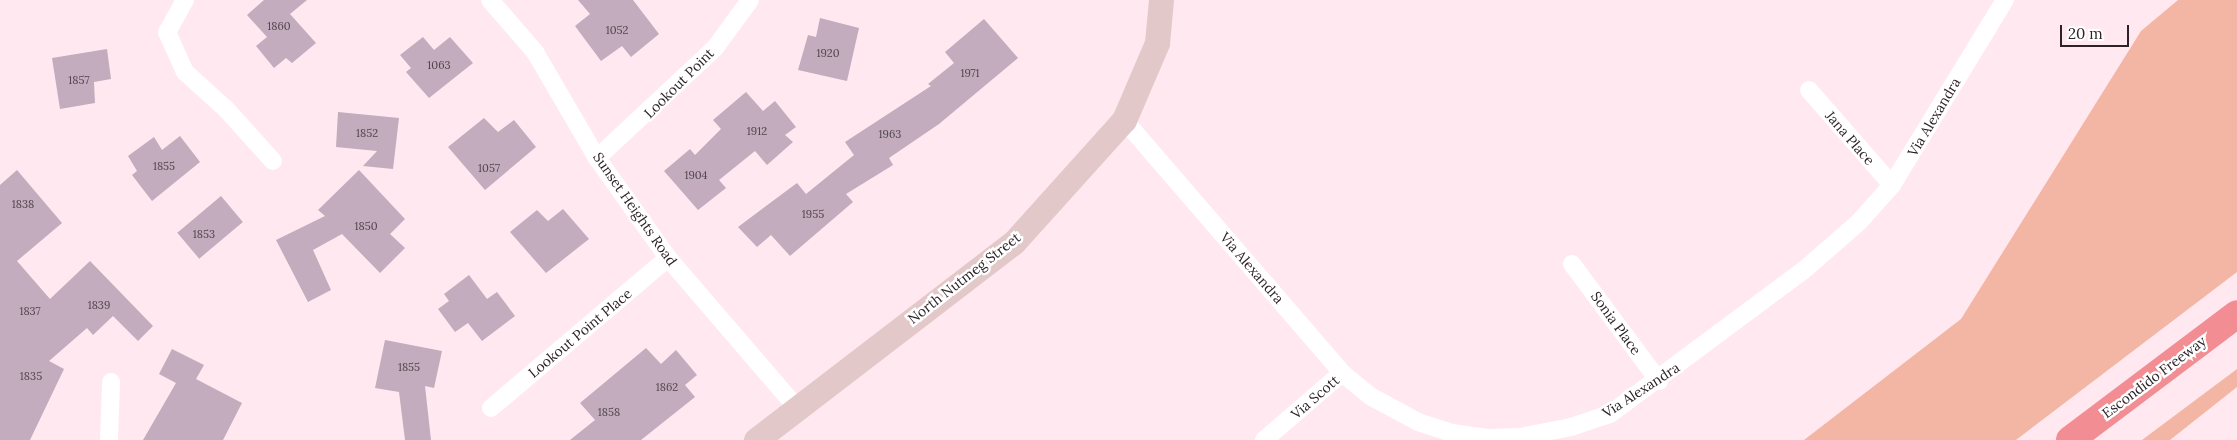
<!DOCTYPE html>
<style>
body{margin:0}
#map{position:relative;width:2237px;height:440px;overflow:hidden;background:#ffe8ef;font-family:Lora,serif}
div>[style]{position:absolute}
.green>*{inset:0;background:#f3b6a4}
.building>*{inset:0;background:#c2acbd;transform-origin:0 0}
.street>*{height:18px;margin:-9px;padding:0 9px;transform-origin:9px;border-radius:9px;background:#fff}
.secondary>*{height:25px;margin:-12.5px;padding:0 12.5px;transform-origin:12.5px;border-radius:12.5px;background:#e3c8ca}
.highway>*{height:28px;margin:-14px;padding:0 14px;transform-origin:14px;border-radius:14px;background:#f18d93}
span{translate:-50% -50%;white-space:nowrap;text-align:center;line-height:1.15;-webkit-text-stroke:5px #fff;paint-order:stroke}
.number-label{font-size:11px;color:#52454c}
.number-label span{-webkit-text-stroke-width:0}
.street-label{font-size:14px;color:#2d2326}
.scale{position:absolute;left:2060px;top:25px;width:69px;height:22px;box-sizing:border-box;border:2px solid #2d2326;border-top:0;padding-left:6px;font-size:15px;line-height:18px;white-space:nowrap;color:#2d2326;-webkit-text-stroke:4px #fff;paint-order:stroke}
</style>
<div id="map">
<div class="green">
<div style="clip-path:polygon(2178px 0,2237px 0,2237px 272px,2016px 440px,1804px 440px,1961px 319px,2141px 31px)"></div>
<div style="clip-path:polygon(2237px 369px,2237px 387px,2170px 440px,2142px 440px)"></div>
</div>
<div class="building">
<div style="clip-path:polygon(264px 0,307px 0,290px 14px,316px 43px,292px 63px,286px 58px,274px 68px,256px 46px,267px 37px,247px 15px)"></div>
<div style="clip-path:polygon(578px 0,633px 0,659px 34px,631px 57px,622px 46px,601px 61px,575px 26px,590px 14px)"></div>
<div style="clip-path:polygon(820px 18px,859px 28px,847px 81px,798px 70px,808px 35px,816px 37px)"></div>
<div style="clip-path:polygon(984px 19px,1018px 58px,939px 124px,889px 158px,893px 165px,846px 194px,853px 202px,790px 256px,771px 235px,757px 247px,738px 227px,797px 183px,806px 194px,854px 155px,845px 142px,931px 86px,928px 84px,954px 63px,945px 52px)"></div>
<div style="clip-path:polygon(423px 37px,434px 50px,450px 37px,473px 63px,429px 98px,406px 72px,411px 68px,400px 55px)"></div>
<div style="clip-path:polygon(107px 49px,111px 79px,94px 82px,95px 103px,60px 109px,52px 58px)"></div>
<div style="clip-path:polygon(746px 92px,763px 111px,775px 101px,796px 127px,785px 135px,793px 142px,767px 165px,755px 151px,719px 180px,726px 188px,698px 210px,664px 171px,690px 149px,695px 155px,721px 129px,713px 120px)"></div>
<div style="clip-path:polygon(338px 112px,399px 118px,393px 169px,363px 166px,377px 151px,336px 147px)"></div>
<div style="clip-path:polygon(484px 118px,498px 132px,514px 120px,536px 147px,485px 190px,448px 147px)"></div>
<div style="clip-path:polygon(180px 136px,200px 162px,152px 201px,132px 175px,137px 171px,128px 156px,154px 137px,162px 150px)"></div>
<div style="clip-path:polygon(17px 170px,62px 223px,17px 261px,50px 299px,90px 261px,153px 326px,138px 341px,113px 316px,93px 335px,87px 328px,49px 361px,64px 369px,30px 440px,0 440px,0 185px)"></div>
<div style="clip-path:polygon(359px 170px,405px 219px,390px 234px,405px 248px,380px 273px,342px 234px,313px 250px,331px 290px,308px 302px,276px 240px,325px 216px,318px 210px)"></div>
<div style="left:221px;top:196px;width:34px;height:57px;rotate:50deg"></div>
<div style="clip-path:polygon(563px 209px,589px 239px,546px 273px,510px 232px,537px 210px,548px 221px)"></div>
<div style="clip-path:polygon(469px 275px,487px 299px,497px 292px,515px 316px,482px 341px,468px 323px,455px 332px,438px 309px,449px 301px,444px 294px)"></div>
<div style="clip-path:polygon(385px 340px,442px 351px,434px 388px,425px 386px,431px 440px,405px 440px,399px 392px,375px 388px)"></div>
<div style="clip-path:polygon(646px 348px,661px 364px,676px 350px,697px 375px,685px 385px,695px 397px,641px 440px,570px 440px,595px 420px,580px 403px)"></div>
<div style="clip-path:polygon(172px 349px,204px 365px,196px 379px,242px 403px,223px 440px,143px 440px,176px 383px,159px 374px)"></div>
</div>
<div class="street">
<div style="left:185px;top:0;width:37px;rotate:119deg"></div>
<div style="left:167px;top:32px;width:44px;rotate:65.8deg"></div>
<div style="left:185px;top:72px;width:55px;rotate:42.1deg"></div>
<div style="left:226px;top:109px;width:70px;rotate:47.9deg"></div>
<div style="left:490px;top:0;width:69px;rotate:49.1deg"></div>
<div style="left:535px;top:52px;width:123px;rotate:59.7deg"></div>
<div style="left:597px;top:158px;width:123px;rotate:54.6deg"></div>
<div style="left:668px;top:258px;width:196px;rotate:49.3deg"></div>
<div style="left:1809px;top:90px;width:126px;rotate:48.9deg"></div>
<div style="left:1124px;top:120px;width:334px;rotate:49.2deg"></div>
<div style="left:1342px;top:373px;width:36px;rotate:39deg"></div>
<div style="left:1370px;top:396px;width:55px;rotate:28.4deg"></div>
<div style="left:1418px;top:422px;width:36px;rotate:18deg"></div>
<div style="left:1452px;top:433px;width:37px;rotate:8deg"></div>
<div style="left:1489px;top:438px;width:31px;rotate:-2deg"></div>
<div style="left:1520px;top:437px;width:52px;rotate:-11.1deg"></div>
<div style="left:1571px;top:427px;width:41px;rotate:-18.4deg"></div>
<div style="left:1610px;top:414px;width:242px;rotate:-36.6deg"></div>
<div style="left:1804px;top:270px;width:73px;rotate:-41.1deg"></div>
<div style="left:1859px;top:222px;width:50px;rotate:-48.3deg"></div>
<div style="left:1892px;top:185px;width:217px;rotate:-58.6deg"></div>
<div style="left:597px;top:158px;width:161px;rotate:-43deg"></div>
<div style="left:715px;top:48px;width:59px;rotate:-53.9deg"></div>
<div style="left:1572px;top:264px;width:146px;rotate:53.4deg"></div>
<div style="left:491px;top:408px;width:232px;rotate:-40.3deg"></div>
<div style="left:109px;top:440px;width:58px;rotate:-88deg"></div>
<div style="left:1264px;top:440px;width:103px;rotate:-40.7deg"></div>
</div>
<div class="secondary">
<div style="left:756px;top:440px;width:325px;rotate:-37.5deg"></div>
<div style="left:1014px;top:242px;width:164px;rotate:-48deg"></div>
<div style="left:1124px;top:120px;width:84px;rotate:-66.8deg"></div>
<div style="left:1157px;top:43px;width:43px;rotate:-84.7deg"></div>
</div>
<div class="highway">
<div style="left:2070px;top:440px;width:209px;rotate:-37deg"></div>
</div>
<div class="number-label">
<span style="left:279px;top:26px">1860</span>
<span style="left:617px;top:30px">1052</span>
<span style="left:828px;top:53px">1920</span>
<span style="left:439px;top:65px">1063</span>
<span style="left:970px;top:73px">1971</span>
<span style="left:79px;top:80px">1857</span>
<span style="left:757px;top:131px">1912</span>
<span style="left:367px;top:133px">1852</span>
<span style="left:890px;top:134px">1963</span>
<span style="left:164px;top:166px">1855</span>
<span style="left:489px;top:168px">1057</span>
<span style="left:696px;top:175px">1904</span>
<span style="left:23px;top:204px">1838</span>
<span style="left:813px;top:214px">1955</span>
<span style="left:366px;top:226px">1850</span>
<span style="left:204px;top:234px">1853</span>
<span style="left:99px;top:305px">1839</span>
<span style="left:30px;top:311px">1837</span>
<span style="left:409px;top:367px">1855</span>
<span style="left:31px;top:376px">1835</span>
<span style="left:667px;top:387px">1862</span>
<span style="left:609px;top:412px">1858</span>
</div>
<div class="street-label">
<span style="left:679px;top:83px;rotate:-45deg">Lookout Point</span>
<span style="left:1934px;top:117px;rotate:-59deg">Via Alexandra</span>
<span style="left:1850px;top:138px;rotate:49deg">Jana Place</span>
<span style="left:635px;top:209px;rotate:55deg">Sunset Heights Road</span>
<span style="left:1252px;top:268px;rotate:49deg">Via Alexandra</span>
<span style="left:964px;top:278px;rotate:-38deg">North Nutmeg Street</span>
<span style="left:1616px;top:323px;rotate:54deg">Sonia Place</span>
<span style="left:580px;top:333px;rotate:-40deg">Lookout Point Place</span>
<span style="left:2154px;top:377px;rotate:-37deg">Escondido Freeway</span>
<span style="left:1641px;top:390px;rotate:-33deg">Via Alexandra</span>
<span style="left:1315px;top:397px;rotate:-41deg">Via Scott</span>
</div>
<div class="scale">20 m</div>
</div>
